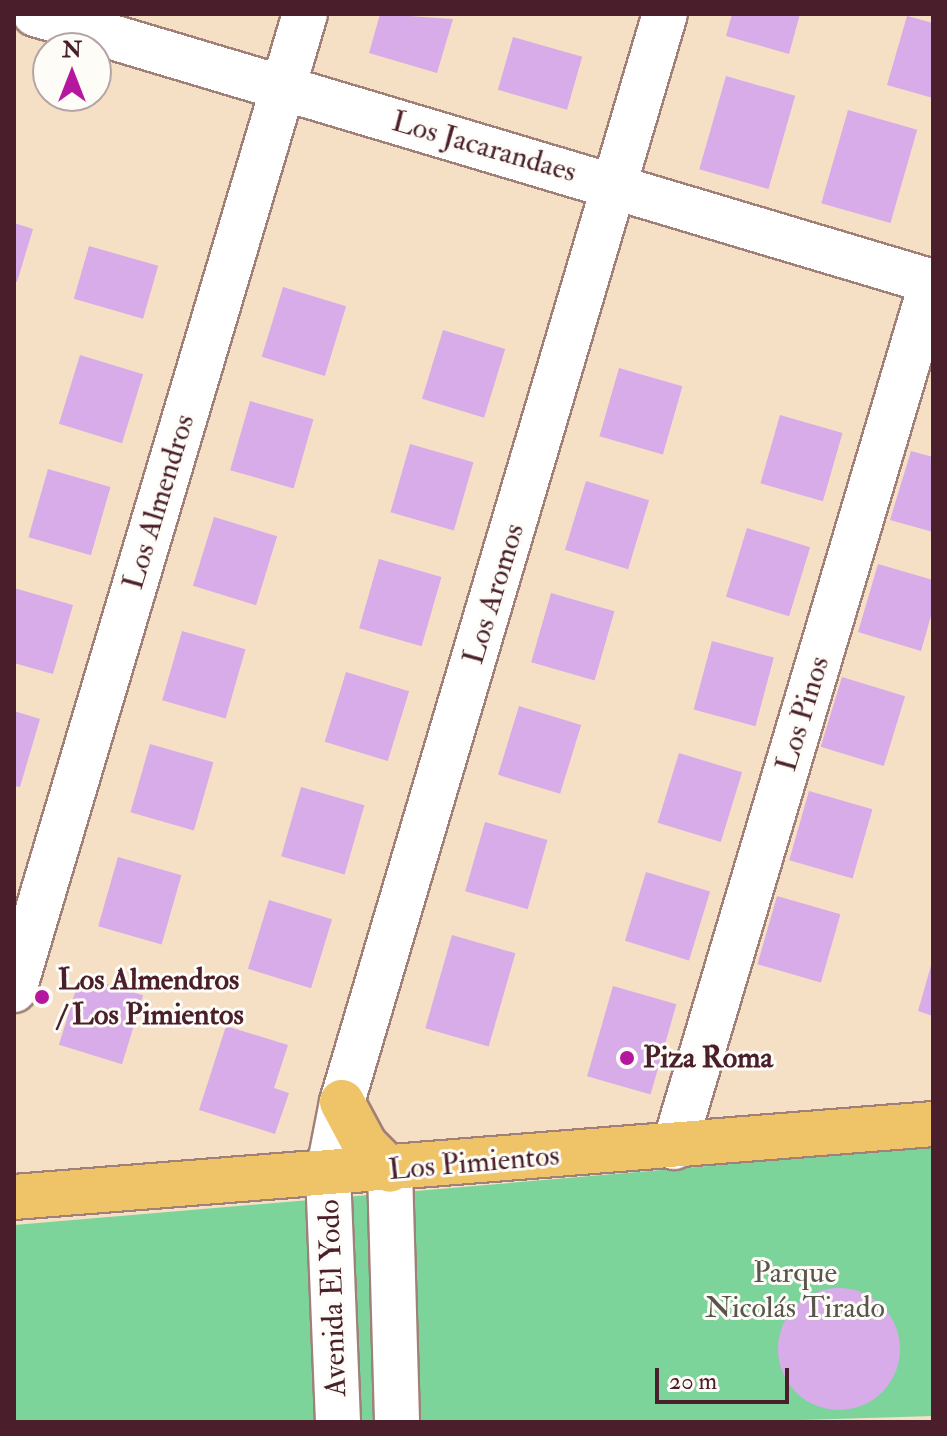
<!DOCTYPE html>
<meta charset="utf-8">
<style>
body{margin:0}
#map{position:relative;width:947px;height:1436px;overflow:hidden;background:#f5e0c6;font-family:"IM FELL Double Pica",serif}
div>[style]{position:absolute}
.green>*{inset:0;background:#7cd49a}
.building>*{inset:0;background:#d7ace9;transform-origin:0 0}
.round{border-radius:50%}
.roads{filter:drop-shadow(2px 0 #a08078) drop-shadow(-2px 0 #a08078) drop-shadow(0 2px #a08078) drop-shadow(0 -2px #a08078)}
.minor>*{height:44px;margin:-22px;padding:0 22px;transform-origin:22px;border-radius:22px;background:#fff}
.major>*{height:44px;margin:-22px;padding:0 22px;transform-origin:22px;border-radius:22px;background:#efc469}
.dots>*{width:22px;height:22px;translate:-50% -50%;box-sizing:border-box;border:4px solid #fdfcf7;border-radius:50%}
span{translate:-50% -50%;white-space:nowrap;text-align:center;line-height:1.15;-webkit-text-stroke:6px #fdfcf7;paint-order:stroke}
.street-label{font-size:30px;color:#4a1f2b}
.poi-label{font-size:30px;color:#4a1f2b;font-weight:700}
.left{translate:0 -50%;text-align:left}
.park-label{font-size:30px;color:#59554c}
.frame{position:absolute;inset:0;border:16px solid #4a1f2b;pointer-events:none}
.north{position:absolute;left:32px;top:32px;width:80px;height:80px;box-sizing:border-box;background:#fdfcf7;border:2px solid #b5a4a5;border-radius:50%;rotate:0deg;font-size:22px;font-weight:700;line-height:32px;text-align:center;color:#4a1f2b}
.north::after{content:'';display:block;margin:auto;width:28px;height:36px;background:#b5179e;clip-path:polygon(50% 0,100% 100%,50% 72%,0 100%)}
.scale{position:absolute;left:655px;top:1368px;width:134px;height:36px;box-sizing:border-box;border:4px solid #4a1f2b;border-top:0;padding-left:10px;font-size:24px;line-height:28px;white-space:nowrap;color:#4a1f2b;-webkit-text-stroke:6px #fdfcf7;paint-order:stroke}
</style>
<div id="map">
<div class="green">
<div style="clip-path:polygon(933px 1147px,933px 1416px,741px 1422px,14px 1422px,14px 1225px)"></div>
</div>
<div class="building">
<div style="clip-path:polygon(380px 14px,453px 19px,437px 73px,369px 53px)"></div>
<div style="clip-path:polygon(732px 14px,800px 14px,789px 54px,726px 36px)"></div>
<div style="clip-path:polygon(907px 16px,933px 23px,933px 98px,887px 85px)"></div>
<div style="left:513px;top:37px;width:72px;height:55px;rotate:16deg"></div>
<div style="left:726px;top:76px;width:72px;height:97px;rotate:16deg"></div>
<div style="left:848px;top:110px;width:72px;height:97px;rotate:16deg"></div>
<div style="clip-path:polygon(14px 223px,33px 229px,17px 282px,14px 281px)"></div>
<div style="left:89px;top:246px;width:72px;height:55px;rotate:16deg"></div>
<div style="left:283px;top:287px;width:66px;height:73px;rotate:17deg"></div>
<div style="left:443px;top:330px;width:65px;height:72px;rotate:17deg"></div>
<div style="left:80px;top:355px;width:66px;height:72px;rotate:17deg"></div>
<div style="left:619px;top:368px;width:66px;height:71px;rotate:16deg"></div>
<div style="left:250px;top:401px;width:66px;height:72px;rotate:16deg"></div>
<div style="left:780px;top:415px;width:65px;height:71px;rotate:16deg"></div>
<div style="left:410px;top:444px;width:66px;height:71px;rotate:16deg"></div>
<div style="clip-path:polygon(911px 451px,933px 457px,933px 532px,890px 520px)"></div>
<div style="left:48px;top:469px;width:65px;height:71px;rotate:16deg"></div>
<div style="left:586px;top:481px;width:66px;height:72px;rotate:17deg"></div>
<div style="left:214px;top:517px;width:66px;height:72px;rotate:17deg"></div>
<div style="left:747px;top:528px;width:66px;height:72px;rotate:17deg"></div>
<div style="left:379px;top:559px;width:65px;height:72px;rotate:16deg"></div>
<div style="clip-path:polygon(878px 564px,933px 580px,933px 609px,921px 651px,858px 632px)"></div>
<div style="clip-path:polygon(14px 588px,73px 605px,53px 674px,14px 663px)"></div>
<div style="left:551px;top:593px;width:66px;height:72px;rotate:16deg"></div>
<div style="left:182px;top:631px;width:66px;height:72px;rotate:16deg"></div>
<div style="left:712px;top:641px;width:64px;height:71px;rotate:15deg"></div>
<div style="left:346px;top:672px;width:66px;height:73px;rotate:17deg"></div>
<div style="left:842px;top:677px;width:66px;height:73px;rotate:17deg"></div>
<div style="left:519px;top:706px;width:65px;height:72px;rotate:17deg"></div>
<div style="clip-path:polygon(14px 711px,40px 719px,20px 787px,14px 786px)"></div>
<div style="left:150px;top:744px;width:66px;height:71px;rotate:16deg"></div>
<div style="left:679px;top:753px;width:66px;height:73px;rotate:17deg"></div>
<div style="left:301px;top:787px;width:66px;height:72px;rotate:16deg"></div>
<div style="left:809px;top:791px;width:66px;height:72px;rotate:16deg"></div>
<div style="left:485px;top:822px;width:65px;height:72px;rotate:16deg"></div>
<div style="left:118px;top:857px;width:66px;height:72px;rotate:16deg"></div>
<div style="left:646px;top:872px;width:67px;height:72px;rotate:17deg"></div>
<div style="left:777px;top:896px;width:66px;height:71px;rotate:16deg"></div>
<div style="left:269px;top:900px;width:66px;height:72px;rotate:17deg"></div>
<div style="left:452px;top:935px;width:66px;height:97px;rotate:16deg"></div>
<div style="clip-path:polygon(932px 962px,933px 962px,933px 1016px,918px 1011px)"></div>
<div style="left:80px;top:976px;width:66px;height:72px;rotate:17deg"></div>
<div style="left:613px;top:986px;width:66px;height:94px;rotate:16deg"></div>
<div style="clip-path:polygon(226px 1026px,288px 1045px,274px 1088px,289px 1093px,275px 1134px,199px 1110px)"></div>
<div class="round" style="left:778px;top:1288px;width:122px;height:122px"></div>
</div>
<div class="roads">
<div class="minor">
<div style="left:35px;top:14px;width:937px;rotate:16.62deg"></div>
<div style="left:14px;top:990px;width:1018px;rotate:-73.4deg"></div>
<div style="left:674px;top:1147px;width:904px;rotate:-73.41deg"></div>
<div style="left:390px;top:1170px;width:252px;rotate:88.4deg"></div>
<div style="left:338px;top:1422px;width:248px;rotate:-92.3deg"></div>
<div style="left:328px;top:1174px;width:73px;rotate:-79deg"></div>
<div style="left:342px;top:1102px;width:1135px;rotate:-73.47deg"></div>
</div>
<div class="major">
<div style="left:342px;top:1102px;width:49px;rotate:61.9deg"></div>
<div style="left:365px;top:1145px;width:35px;rotate:45deg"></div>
<div style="left:14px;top:1197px;width:922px;rotate:-4.54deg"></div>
</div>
</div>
<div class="dots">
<div style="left:42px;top:997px;background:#b5179e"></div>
<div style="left:627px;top:1058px;background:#b5179e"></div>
</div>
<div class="street-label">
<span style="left:484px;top:147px;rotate:16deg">Los Jacarandaes</span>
<span style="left:159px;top:502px;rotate:-73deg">Los Almendros</span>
<span style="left:494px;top:594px;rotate:-73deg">Los Aromos</span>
<span style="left:803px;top:714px;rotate:-73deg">Los Pinos</span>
<span style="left:474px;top:1163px;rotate:-5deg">Los Pimientos</span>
<span style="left:333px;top:1298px;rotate:-92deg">Avenida El Yodo</span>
</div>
<div class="poi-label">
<span class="left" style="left:58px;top:997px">Los Almendros<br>/ Los Pimientos</span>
<span class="left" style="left:643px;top:1058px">Piza Roma</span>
</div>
<div class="park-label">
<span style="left:795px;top:1290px">Parque<br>Nicolás Tirado</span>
</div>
<div class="frame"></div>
<div class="north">N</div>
<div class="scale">20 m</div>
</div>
